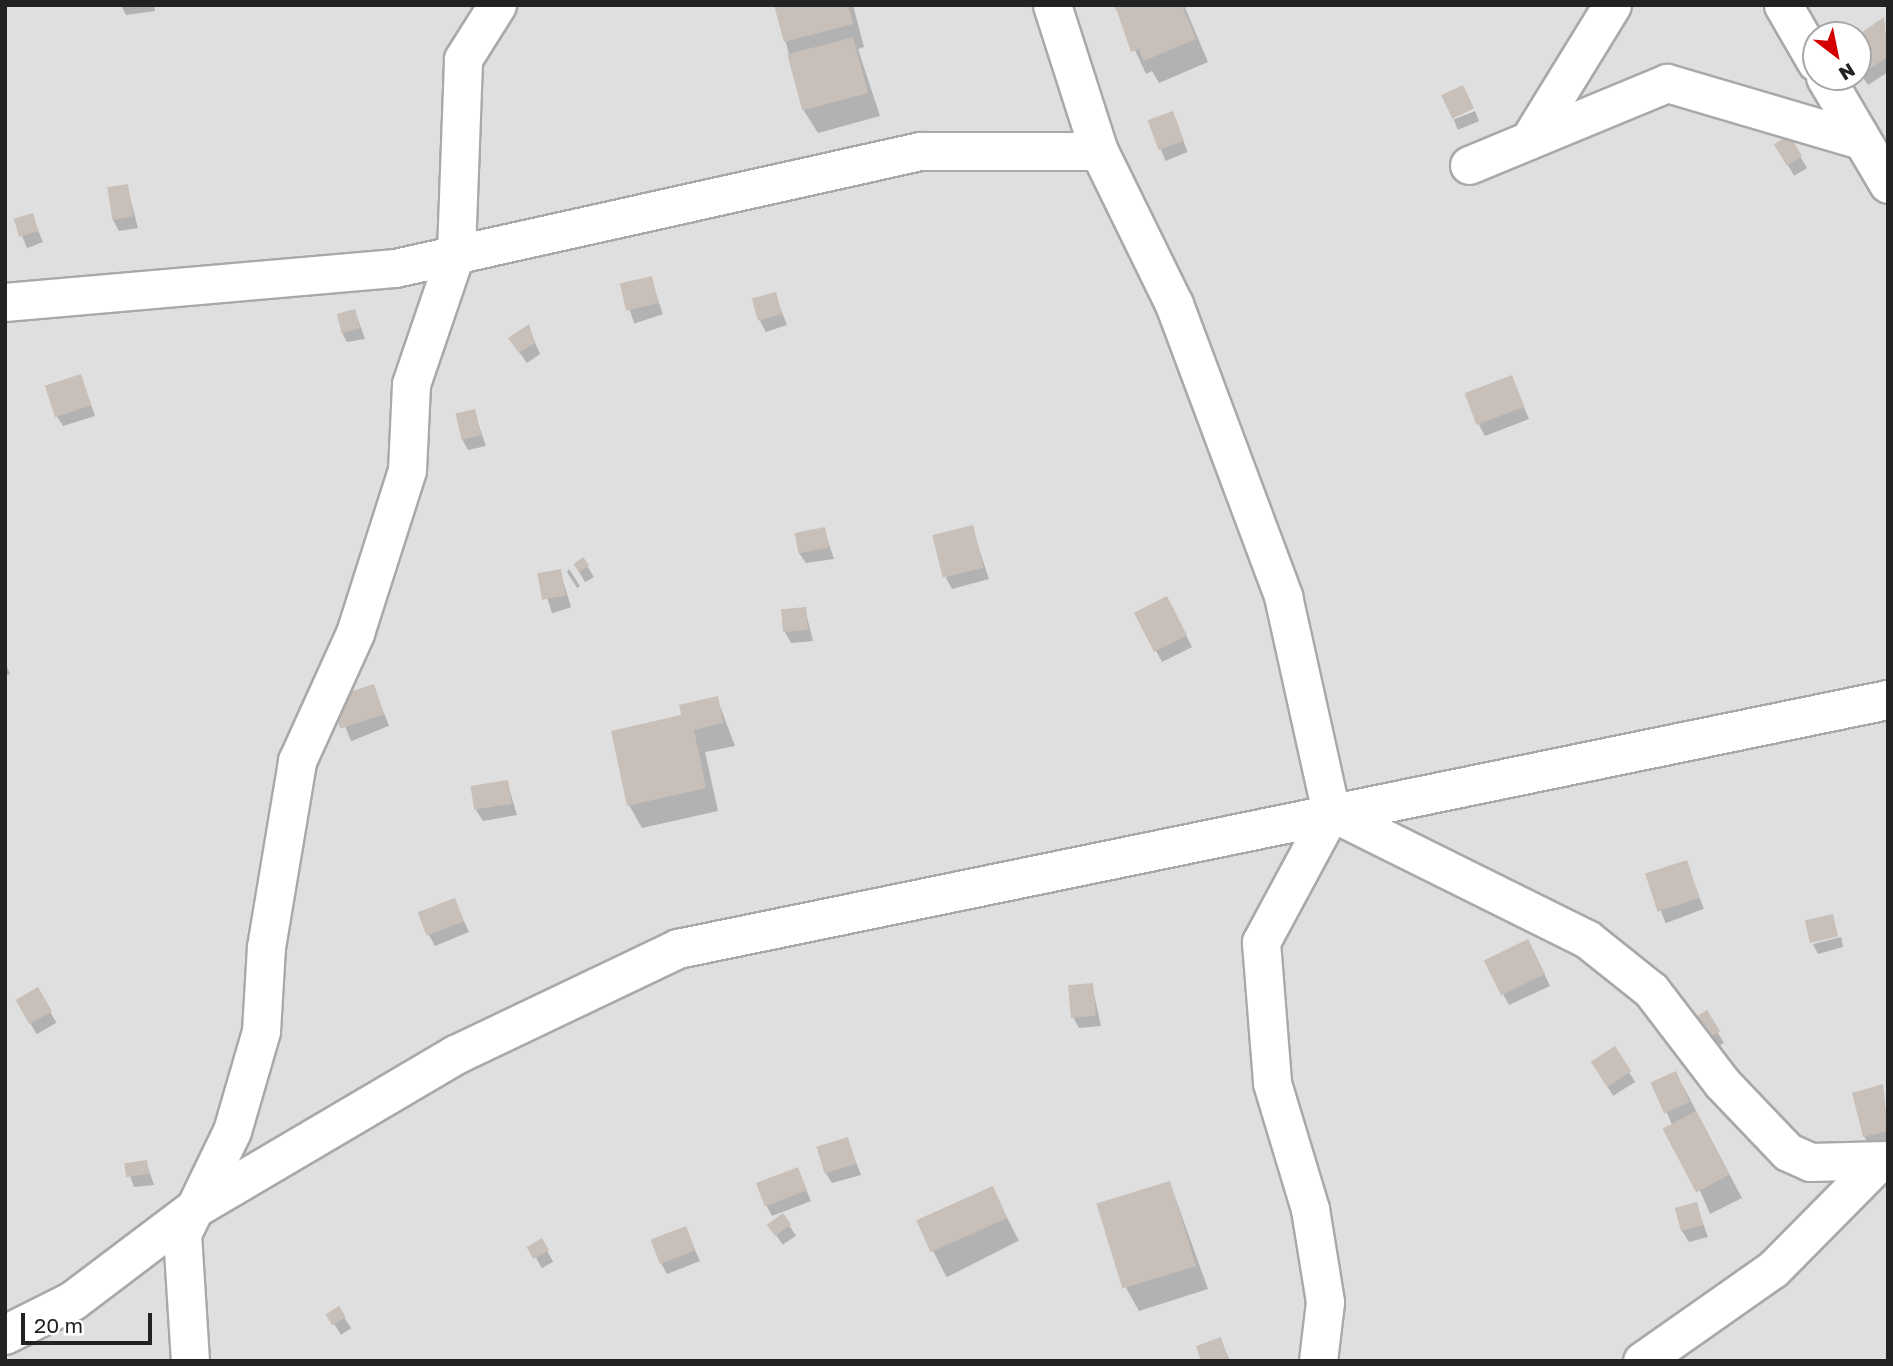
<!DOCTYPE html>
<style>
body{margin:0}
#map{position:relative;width:1893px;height:1366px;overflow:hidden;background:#f2efe9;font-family:"Golos Text",sans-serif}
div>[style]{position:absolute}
.residential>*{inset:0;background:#e0dfdf}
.shadow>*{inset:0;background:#0003;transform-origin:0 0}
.building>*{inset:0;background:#c7bfb8;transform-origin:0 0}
.roads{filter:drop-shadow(2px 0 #a9a9a9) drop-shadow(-2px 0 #a9a9a9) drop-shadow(0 2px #a9a9a9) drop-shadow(0 -2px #a9a9a9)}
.minor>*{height:37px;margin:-18.5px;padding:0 18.5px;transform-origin:18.5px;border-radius:18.5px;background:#fff}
.tertiary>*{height:38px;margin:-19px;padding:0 19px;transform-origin:19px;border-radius:19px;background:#fff}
span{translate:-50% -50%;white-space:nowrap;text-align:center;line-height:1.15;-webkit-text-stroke:6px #fff;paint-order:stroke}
.frame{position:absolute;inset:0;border:7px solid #222;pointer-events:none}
.north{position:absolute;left:1802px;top:21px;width:70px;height:70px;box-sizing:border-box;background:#fff;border:2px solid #a7a7a7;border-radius:50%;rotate:148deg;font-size:19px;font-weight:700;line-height:28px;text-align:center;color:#222}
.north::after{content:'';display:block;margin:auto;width:24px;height:32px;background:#d40000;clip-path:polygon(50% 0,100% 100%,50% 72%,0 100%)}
.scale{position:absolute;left:21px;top:1313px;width:131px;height:32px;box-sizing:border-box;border:4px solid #222;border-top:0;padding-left:9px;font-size:21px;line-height:24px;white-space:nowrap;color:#222;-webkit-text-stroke:5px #fff;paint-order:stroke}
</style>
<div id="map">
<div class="residential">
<div style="clip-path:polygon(evenodd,5px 5px,1888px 5px,1888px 1361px,5px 1361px,5px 5px,1816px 35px,1858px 35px,1858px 77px,1816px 77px,1816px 35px)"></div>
</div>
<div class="shadow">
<div style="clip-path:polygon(121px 5px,154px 5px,155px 11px,126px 15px)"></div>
<div style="clip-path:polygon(776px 5px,853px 5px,864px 47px,858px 49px,880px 116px,818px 133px,804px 111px)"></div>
<div style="clip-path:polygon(1184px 5px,1208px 62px,1159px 83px,1152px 71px,1146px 74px,1115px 7px)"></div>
<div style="clip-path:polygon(1884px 20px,1888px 72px,1868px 85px,1858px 70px,1858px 37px)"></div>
<div style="left:1475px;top:111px;width:11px;height:23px;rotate:68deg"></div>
<div style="left:1172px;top:113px;width:42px;height:24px;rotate:68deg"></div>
<div style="left:1789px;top:138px;width:35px;height:15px;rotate:59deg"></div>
<div style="clip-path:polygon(127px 186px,138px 228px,119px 231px,113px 220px)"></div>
<div style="left:32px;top:215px;width:29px;height:17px;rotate:68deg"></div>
<div style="left:651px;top:278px;width:38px;height:30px;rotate:72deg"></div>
<div style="clip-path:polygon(775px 294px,787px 325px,766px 332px,760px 321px)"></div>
<div style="clip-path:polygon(355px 311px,365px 339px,347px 342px,341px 331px)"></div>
<div style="clip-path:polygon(528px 326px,540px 354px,527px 363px,517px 349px)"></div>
<div style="clip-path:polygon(81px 376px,95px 416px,63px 426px,56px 415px)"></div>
<div style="clip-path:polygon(1511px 377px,1529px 419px,1485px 436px,1479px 425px)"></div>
<div style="clip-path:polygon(474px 411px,486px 446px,468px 450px,462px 439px)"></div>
<div style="clip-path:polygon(972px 528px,989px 579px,952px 589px,946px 578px)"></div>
<div style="clip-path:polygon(824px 529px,834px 559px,806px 563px,799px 553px)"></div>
<div style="left:583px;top:559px;width:21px;height:10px;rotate:59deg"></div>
<div style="clip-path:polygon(569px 569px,580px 586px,577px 588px,567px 572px)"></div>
<div style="left:560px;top:571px;width:38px;height:20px;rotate:73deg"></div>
<div style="clip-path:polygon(805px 609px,813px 641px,791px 643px,785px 632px)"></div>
<div style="clip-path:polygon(1173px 609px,1192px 647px,1162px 662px,1137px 614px)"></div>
<div style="clip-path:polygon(5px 663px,10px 674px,5px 676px)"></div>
<div style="left:373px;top:686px;width:43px;height:41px;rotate:68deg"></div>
<div style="clip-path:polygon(717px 698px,735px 746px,705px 752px,718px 811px,642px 828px,629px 805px,683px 717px)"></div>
<div style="clip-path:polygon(507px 781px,517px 815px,483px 821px,476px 810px)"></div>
<div style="left:1686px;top:862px;width:50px;height:41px;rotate:69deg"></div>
<div style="clip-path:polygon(454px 900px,469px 932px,435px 946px,429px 935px)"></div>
<div style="clip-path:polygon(1841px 937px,1843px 947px,1818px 954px,1813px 944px)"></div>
<div style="clip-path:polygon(1534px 952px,1550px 986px,1509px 1005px,1503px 994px)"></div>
<div style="clip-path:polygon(1092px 985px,1101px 1026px,1079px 1028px,1073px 1017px)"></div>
<div style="left:37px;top:989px;width:39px;height:23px;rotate:60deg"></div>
<div style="clip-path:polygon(1706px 1013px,1724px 1043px,1710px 1051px)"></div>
<div style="left:1614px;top:1048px;width:40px;height:26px;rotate:58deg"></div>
<div style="clip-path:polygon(1682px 1084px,1742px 1198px,1710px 1214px,1667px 1113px)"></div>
<div style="clip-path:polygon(1882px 1086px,1888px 1143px,1870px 1147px,1864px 1136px)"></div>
<div style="clip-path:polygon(847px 1139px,861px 1175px,832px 1183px,825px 1172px)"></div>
<div style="clip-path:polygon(146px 1162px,154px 1185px,134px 1187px,126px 1165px)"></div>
<div style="clip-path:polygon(797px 1169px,811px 1201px,772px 1216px,766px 1205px)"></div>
<div style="clip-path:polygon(1170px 1183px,1208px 1289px,1139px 1311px,1126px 1288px)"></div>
<div style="left:992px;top:1188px;width:59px;height:81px;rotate:63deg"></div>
<div style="clip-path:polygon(1696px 1204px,1708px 1237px,1689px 1242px,1682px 1231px)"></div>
<div style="left:782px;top:1215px;width:25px;height:16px;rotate:56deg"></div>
<div style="clip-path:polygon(685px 1228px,700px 1261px,667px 1274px,661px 1263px)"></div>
<div style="left:541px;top:1240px;width:25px;height:13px;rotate:61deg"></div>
<div style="left:338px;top:1308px;width:24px;height:12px;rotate:57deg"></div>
<div style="clip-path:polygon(1220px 1339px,1230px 1361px,1203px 1361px)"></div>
</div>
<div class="building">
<div style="clip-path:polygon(774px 5px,848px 5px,853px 24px,784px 42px)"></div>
<div style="clip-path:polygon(1115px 5px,1182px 5px,1196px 39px,1144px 61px,1139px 49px,1131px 52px)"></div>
<div style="clip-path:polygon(1884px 17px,1888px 57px,1860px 75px,1858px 35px)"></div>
<div style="left:853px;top:37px;width:58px;height:68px;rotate:75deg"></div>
<div style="left:1463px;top:85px;width:26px;height:24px;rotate:65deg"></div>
<div style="left:1173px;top:111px;width:32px;height:27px;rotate:70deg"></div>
<div style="left:1789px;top:135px;width:25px;height:18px;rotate:58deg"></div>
<div style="left:128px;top:184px;width:33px;height:21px;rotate:81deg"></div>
<div style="left:33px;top:213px;width:19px;height:20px;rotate:74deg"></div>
<div style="left:652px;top:276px;width:28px;height:33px;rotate:77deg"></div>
<div style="left:776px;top:292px;width:23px;height:25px;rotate:75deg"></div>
<div style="left:355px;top:309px;width:20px;height:19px;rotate:75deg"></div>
<div style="clip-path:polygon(529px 324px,535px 343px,519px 353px,508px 338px)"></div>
<div style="left:81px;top:374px;width:33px;height:38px;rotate:72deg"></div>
<div style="left:1512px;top:375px;width:34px;height:51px;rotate:69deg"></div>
<div style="left:475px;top:409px;width:27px;height:20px;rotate:77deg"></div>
<div style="left:973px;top:525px;width:44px;height:42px;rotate:76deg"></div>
<div style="left:825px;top:527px;width:21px;height:31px;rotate:79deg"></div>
<div style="left:583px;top:557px;width:10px;height:12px;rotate:53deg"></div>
<div style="left:561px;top:569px;width:27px;height:24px;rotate:80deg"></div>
<div style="left:1167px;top:596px;width:44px;height:37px;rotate:63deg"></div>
<div style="left:806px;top:607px;width:23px;height:25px;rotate:85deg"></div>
<div style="left:374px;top:684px;width:32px;height:46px;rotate:72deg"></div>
<div style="clip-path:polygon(718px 696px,723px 723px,694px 730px,706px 788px,627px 806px,611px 731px,681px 715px,679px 705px)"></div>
<div style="left:508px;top:780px;width:24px;height:38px;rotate:81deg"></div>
<div style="left:1687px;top:860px;width:40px;height:44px;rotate:72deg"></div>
<div style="left:455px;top:898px;width:25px;height:40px;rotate:69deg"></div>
<div style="left:1833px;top:914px;width:23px;height:29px;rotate:77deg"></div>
<div style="left:1528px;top:939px;width:39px;height:49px;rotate:64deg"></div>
<div style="left:1093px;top:983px;width:33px;height:25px;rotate:85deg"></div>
<div style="left:38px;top:987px;width:28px;height:26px;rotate:60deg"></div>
<div style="left:1707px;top:1010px;width:25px;height:20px;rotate:58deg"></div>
<div style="left:1615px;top:1046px;width:30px;height:29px;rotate:57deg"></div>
<div style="left:1676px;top:1071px;width:34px;height:28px;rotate:66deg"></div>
<div style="clip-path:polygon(1883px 1084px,1888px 1131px,1863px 1137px,1852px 1093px)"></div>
<div style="left:1696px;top:1111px;width:72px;height:38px;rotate:62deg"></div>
<div style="left:848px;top:1137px;width:28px;height:33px;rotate:73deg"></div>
<div style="left:147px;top:1160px;width:14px;height:23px;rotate:82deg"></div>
<div style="left:798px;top:1167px;width:25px;height:45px;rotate:69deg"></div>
<div style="left:1170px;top:1181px;width:89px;height:77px;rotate:73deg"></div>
<div style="left:993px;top:1186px;width:35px;height:84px;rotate:66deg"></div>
<div style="left:1697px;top:1202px;width:24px;height:23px;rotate:75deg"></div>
<div style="left:783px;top:1213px;width:14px;height:20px;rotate:54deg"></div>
<div style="left:686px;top:1226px;width:26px;height:38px;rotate:69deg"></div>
<div style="left:542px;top:1238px;width:14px;height:18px;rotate:60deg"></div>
<div style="left:339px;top:1306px;width:13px;height:16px;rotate:58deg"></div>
<div style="clip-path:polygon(1221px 1337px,1228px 1359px,1201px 1361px,1196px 1346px)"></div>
</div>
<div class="roads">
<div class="minor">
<div style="left:1052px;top:5px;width:153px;rotate:72.2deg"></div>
<div style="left:1099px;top:151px;width:170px;rotate:63.9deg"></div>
<div style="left:1174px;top:304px;width:312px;rotate:69.5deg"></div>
<div style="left:1283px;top:596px;width:221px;rotate:77.5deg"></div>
<div style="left:1331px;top:812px;width:148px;rotate:118.3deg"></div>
<div style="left:1261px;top:942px;width:141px;rotate:85.5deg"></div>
<div style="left:1272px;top:1083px;width:132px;rotate:73.2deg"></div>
<div style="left:1310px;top:1209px;width:94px;rotate:80.8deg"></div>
<div style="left:1325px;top:1302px;width:59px;rotate:96.8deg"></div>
<div style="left:1783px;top:5px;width:66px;rotate:59.9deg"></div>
<div style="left:1825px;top:77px;width:124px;rotate:59.5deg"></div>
<div style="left:1529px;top:140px;width:158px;rotate:-58.4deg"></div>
<div style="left:1469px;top:165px;width:214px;rotate:-22.5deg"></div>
<div style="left:1667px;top:83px;width:202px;rotate:16.4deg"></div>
<div style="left:5px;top:302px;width:391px;rotate:-5deg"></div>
<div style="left:395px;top:268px;width:538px;rotate:-12.56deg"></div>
<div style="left:920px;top:151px;width:179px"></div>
<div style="left:1331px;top:812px;width:286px;rotate:26.4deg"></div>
<div style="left:1587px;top:939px;width:82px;rotate:38.6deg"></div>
<div style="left:1651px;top:990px;width:117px;rotate:52.6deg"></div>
<div style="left:1722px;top:1083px;width:95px;rotate:46.3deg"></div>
<div style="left:1788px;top:1152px;width:24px;rotate:24deg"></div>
<div style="left:1810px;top:1162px;width:78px;rotate:-1.5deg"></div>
<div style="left:190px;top:1361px;width:127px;rotate:-93.6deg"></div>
<div style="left:182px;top:1234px;width:114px;rotate:-64.1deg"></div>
<div style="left:232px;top:1131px;width:104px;rotate:-73.8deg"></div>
<div style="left:261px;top:1031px;width:84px;rotate:-86.6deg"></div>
<div style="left:266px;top:947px;width:189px;rotate:-80.5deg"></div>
<div style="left:297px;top:761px;width:141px;rotate:-65.6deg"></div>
<div style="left:355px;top:633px;width:171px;rotate:-72.3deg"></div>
<div style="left:407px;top:470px;width:86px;rotate:-87.3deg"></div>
<div style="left:411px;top:384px;width:139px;rotate:-71.2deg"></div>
<div style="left:456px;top:252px;width:193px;rotate:-87.9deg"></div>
<div style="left:463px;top:59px;width:64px;rotate:-57.8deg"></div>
<div style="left:1642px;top:1361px;width:160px;rotate:-35.1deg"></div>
<div style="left:1773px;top:1269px;width:151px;rotate:-45.3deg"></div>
</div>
<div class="tertiary">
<div style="left:5px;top:1335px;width:76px;rotate:-26.6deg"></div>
<div style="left:73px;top:1301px;width:154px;rotate:-37.1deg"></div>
<div style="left:196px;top:1208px;width:302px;rotate:-30.5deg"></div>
<div style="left:456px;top:1055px;width:246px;rotate:-25.5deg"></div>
<div style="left:678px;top:949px;width:1235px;rotate:-11.63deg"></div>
</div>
</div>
<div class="frame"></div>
<div class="north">N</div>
<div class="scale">20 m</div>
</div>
